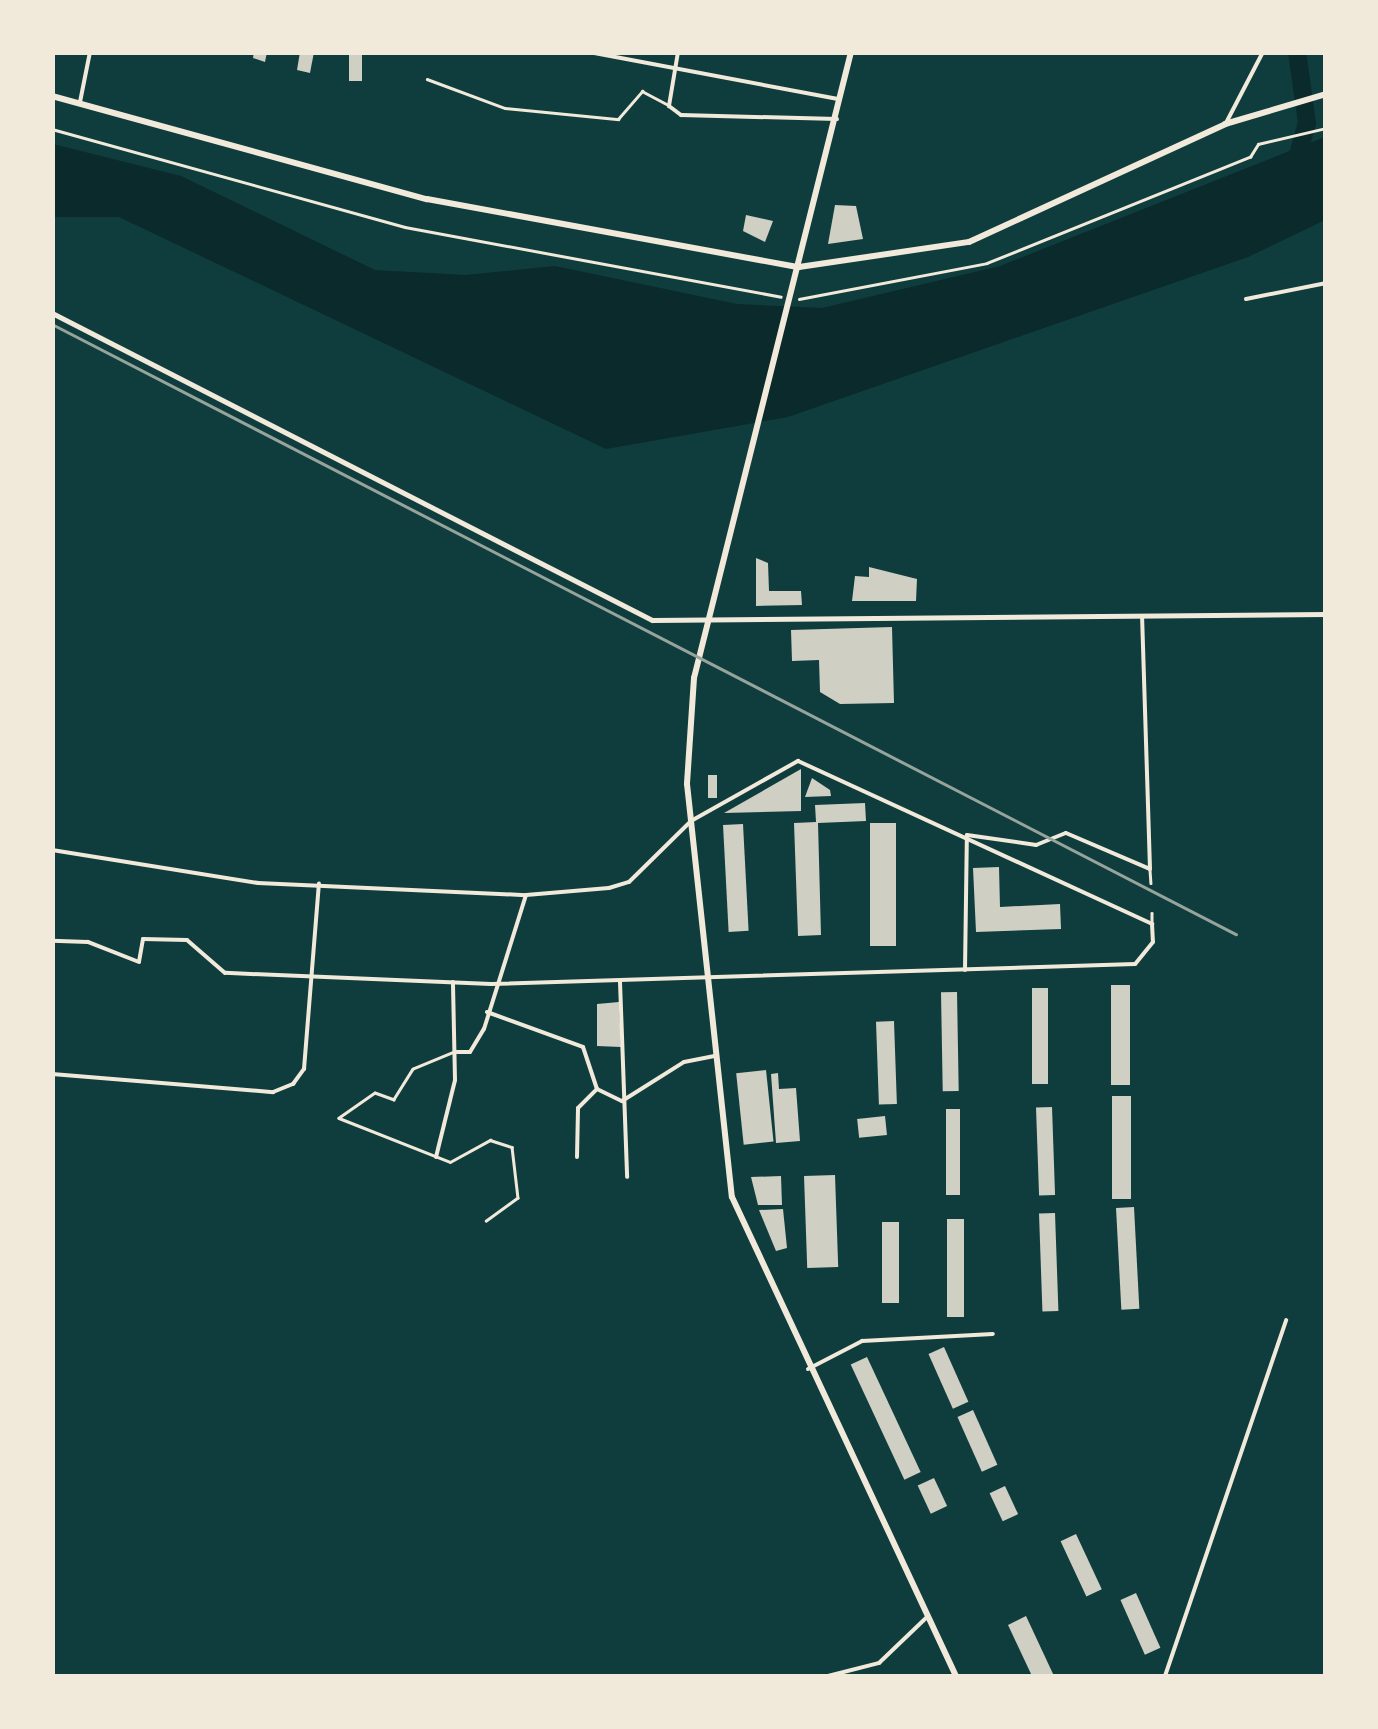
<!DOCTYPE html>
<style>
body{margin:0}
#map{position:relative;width:1378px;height:1729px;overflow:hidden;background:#0f3d3e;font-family:Helvetica,sans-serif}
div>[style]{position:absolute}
.water>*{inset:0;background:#0a2a2b}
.river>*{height:18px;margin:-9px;padding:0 9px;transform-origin:9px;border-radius:9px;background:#0a2a2b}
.building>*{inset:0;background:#cfcfc3;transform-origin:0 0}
.path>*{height:2.5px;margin:-1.25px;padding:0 1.25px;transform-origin:1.25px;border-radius:1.25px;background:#f1e9da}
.service>*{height:2.5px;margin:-1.25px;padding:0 1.25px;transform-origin:1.25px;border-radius:1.25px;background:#f1e9da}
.pedestrian>*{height:2.5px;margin:-1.25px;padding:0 1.25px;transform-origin:1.25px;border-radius:1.25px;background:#f1e9da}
.minor>*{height:4px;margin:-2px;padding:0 2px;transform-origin:2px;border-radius:2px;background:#f1e9da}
.tertiary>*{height:5px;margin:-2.5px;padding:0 2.5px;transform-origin:2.5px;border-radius:2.5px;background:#f1e9da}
.secondary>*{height:6px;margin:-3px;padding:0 3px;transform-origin:3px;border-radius:3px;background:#f1e9da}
.rail>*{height:2.5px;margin:-1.25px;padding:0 1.25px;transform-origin:1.25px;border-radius:1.25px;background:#97a49c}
span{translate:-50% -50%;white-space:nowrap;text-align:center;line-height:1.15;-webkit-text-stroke:9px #f1e9da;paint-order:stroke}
.frame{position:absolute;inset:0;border:55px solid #f1e9da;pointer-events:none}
</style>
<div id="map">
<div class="water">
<div style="clip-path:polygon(1325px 137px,1325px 220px,1248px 257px,788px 417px,606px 449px,119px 217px,53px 217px,53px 144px,181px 176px,375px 270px,465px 275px,555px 266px,737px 304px,822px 308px,1000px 266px)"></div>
</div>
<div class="river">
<div style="left:1294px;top:169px;width:48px;rotate:-74.2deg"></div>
<div style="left:1307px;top:123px;width:72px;rotate:-98deg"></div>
</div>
<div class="building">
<div style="clip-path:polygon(254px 52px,267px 52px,265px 62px,253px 58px)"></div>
<div style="clip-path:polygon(300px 52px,314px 52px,310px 73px,297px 70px)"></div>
<div style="left:349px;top:52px;width:13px;height:29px"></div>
<div style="clip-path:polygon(835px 205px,856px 206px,863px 239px,828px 244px)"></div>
<div style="clip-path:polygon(746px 215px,773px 221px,765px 242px,743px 231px)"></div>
<div style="clip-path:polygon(756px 558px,768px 563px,769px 591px,801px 591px,802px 605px,756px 606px)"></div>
<div style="clip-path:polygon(869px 567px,917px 579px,916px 601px,852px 601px,855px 576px,869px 577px)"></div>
<div style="clip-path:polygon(892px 627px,894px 703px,840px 704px,820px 692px,819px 660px,792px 661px,791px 630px)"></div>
<div style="clip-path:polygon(801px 769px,801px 811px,724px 813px)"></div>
<div style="left:708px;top:775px;width:9px;height:23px"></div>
<div style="clip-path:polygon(812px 778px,830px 790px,831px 796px,805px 797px)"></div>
<div style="clip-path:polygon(865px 803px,866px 821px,818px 823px,821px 935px,798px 936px,794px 823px,816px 822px,815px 805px)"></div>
<div style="left:870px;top:823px;width:26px;height:123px"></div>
<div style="left:743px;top:824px;width:107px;height:20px;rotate:87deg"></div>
<div style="clip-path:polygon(999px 867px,1000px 907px,1060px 904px,1061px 929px,976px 932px,973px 868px)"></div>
<div style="left:1111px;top:985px;width:19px;height:100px"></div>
<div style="left:1032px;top:988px;width:16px;height:96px"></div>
<div style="left:957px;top:992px;width:99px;height:16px;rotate:89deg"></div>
<div style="clip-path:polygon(619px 1002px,621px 1047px,597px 1046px,597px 1004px)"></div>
<div style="left:894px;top:1021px;width:83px;height:18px;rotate:88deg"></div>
<div style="left:766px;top:1070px;width:72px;height:30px;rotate:84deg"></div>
<div style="clip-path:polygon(778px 1073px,779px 1089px,796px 1088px,800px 1141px,776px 1143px,771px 1074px)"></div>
<div style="left:1112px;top:1096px;width:19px;height:103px"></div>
<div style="left:1052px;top:1107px;width:88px;height:16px;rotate:88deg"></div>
<div style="left:946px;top:1109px;width:14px;height:86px"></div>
<div style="left:885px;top:1116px;width:19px;height:28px;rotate:84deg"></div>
<div style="left:835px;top:1175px;width:92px;height:31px;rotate:88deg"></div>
<div style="clip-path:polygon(781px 1176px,782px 1205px,758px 1205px,751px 1177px)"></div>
<div style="left:1134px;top:1207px;width:102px;height:18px;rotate:87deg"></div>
<div style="clip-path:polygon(783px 1209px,787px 1248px,776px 1251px,759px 1210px)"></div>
<div style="left:1055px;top:1213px;width:98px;height:16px;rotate:88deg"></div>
<div style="left:947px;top:1219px;width:17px;height:98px"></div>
<div style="left:882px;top:1222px;width:17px;height:81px"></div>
<div style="left:944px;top:1347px;width:60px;height:17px;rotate:66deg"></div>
<div style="left:867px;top:1357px;width:127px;height:18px;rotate:65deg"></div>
<div style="left:973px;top:1410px;width:60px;height:17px;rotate:66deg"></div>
<div style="left:934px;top:1478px;width:31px;height:18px;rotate:65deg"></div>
<div style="left:1005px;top:1486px;width:31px;height:17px;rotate:65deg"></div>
<div style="left:1076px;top:1534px;width:61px;height:17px;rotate:65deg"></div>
<div style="left:1136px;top:1593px;width:60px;height:17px;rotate:66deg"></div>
<div style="clip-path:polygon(1026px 1616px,1054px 1676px,1032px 1676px,1008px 1625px)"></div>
</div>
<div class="path">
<div style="left:52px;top:129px;width:366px;rotate:15.5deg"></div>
<div style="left:405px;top:227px;width:382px;rotate:10.5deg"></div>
<div style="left:799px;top:299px;width:191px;rotate:-10.8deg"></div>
<div style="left:987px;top:263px;width:284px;rotate:-22deg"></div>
<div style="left:1250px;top:157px;width:15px;rotate:-58deg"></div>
<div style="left:1258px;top:144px;width:70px;rotate:-13.2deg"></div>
</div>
<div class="service">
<div style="left:427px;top:79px;width:83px;rotate:20.4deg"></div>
<div style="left:505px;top:108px;width:114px;rotate:5.6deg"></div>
<div style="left:618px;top:119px;width:37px;rotate:-49deg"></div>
<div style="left:642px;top:91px;width:30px;rotate:28deg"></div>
<div style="left:454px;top:1052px;width:44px;rotate:157.5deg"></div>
<div style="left:413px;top:1069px;width:36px;rotate:122deg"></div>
<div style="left:394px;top:1100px;width:20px;rotate:-160deg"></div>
<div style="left:375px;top:1093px;width:44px;rotate:145.2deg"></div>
<div style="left:339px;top:1118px;width:119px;rotate:21.6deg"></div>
<div style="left:450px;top:1162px;width:46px;rotate:-28.8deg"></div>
<div style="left:490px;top:1140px;width:23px;rotate:18deg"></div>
<div style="left:512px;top:1147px;width:51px;rotate:83.3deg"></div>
<div style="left:518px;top:1198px;width:39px;rotate:144deg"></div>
</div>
<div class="pedestrian">
<div style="left:1150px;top:870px;width:13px;rotate:86deg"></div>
<div style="left:1152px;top:913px;width:9px;rotate:90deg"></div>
</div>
<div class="minor">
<div style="left:589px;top:52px;width:252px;rotate:10.7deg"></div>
<div style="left:678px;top:52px;width:55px;rotate:99.5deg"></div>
<div style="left:669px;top:106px;width:15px;rotate:37deg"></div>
<div style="left:681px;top:115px;width:156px;rotate:1.5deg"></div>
<div style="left:80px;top:102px;width:51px;rotate:-78.7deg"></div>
<div style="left:1226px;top:123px;width:80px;rotate:-62.5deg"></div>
<div style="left:1246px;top:299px;width:82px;rotate:-11.3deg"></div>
<div style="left:52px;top:850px;width:209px;rotate:9.1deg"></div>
<div style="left:258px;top:883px;width:268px;rotate:2.6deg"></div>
<div style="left:526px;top:895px;width:83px;rotate:-4.8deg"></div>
<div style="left:609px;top:888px;width:21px;rotate:-17deg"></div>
<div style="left:629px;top:882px;width:87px;rotate:-44.5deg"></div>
<div style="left:691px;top:821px;width:123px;rotate:-29.3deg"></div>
<div style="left:798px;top:761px;width:390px;rotate:24.7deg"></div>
<div style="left:1152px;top:924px;width:18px;rotate:87deg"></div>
<div style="left:1153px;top:942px;width:28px;rotate:129deg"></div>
<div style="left:1135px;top:964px;width:644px;rotate:178.22deg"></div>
<div style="left:491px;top:984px;width:266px;rotate:-177.6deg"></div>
<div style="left:225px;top:973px;width:50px;rotate:-139deg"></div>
<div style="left:187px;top:940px;width:44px;rotate:-178.7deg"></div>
<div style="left:143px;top:939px;width:23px;rotate:100deg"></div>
<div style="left:139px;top:962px;width:55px;rotate:-158.6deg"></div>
<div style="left:88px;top:942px;width:36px;rotate:-178deg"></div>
<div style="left:965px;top:970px;width:135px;rotate:-89.2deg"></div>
<div style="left:967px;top:835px;width:70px;rotate:8.2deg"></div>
<div style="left:1036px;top:845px;width:32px;rotate:-22deg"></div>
<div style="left:1066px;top:833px;width:91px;rotate:23.2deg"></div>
<div style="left:1150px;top:869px;width:252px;rotate:-91.8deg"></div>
<div style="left:620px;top:982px;width:195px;rotate:87.9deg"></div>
<div style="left:487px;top:1012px;width:102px;rotate:20deg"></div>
<div style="left:583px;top:1047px;width:44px;rotate:71.6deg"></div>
<div style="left:455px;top:1052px;width:15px"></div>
<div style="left:470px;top:1052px;width:27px;rotate:-59deg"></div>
<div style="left:484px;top:1029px;width:140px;rotate:-72.6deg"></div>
<div style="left:52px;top:1074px;width:222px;rotate:4.7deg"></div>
<div style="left:273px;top:1092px;width:22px;rotate:-22deg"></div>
<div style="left:293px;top:1084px;width:19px;rotate:-54deg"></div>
<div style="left:304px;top:1069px;width:186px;rotate:-85.4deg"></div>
<div style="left:436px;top:1157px;width:79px;rotate:-76.1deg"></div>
<div style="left:455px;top:1080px;width:98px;rotate:-91.2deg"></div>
<div style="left:577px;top:1157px;width:49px;rotate:-88.8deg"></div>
<div style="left:578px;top:1108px;width:27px;rotate:-45deg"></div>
<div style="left:597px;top:1089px;width:28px;rotate:26deg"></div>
<div style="left:622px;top:1101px;width:73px;rotate:-32.2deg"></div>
<div style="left:684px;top:1062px;width:31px;rotate:-11deg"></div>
<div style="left:808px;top:1369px;width:61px;rotate:-27.4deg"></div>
<div style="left:862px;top:1341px;width:131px;rotate:-3.1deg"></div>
<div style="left:828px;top:1676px;width:53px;rotate:-14.3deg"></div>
<div style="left:879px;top:1663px;width:68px;rotate:-43.8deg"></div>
<div style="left:1165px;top:1676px;width:376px;rotate:-71.2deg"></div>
</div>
<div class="tertiary">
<div style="left:52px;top:313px;width:674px;rotate:27.1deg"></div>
<div style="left:652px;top:620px;width:674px;rotate:-0.51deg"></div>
</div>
<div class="secondary">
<div style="left:851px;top:52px;width:645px;rotate:104.08deg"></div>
<div style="left:694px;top:678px;width:106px;rotate:93.8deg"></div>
<div style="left:687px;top:784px;width:415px;rotate:83.8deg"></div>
<div style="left:732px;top:1197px;width:529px;rotate:64.94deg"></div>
<div style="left:52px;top:96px;width:389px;rotate:15.4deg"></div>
<div style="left:427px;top:199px;width:378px;rotate:10.4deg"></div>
<div style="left:799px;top:267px;width:172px;rotate:-8.4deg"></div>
<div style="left:969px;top:242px;width:282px;rotate:-24.7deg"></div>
<div style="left:1225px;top:124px;width:105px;rotate:-16.5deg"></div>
</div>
<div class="rail">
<div style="left:52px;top:324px;width:1332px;rotate:27.26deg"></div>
</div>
<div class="frame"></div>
</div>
